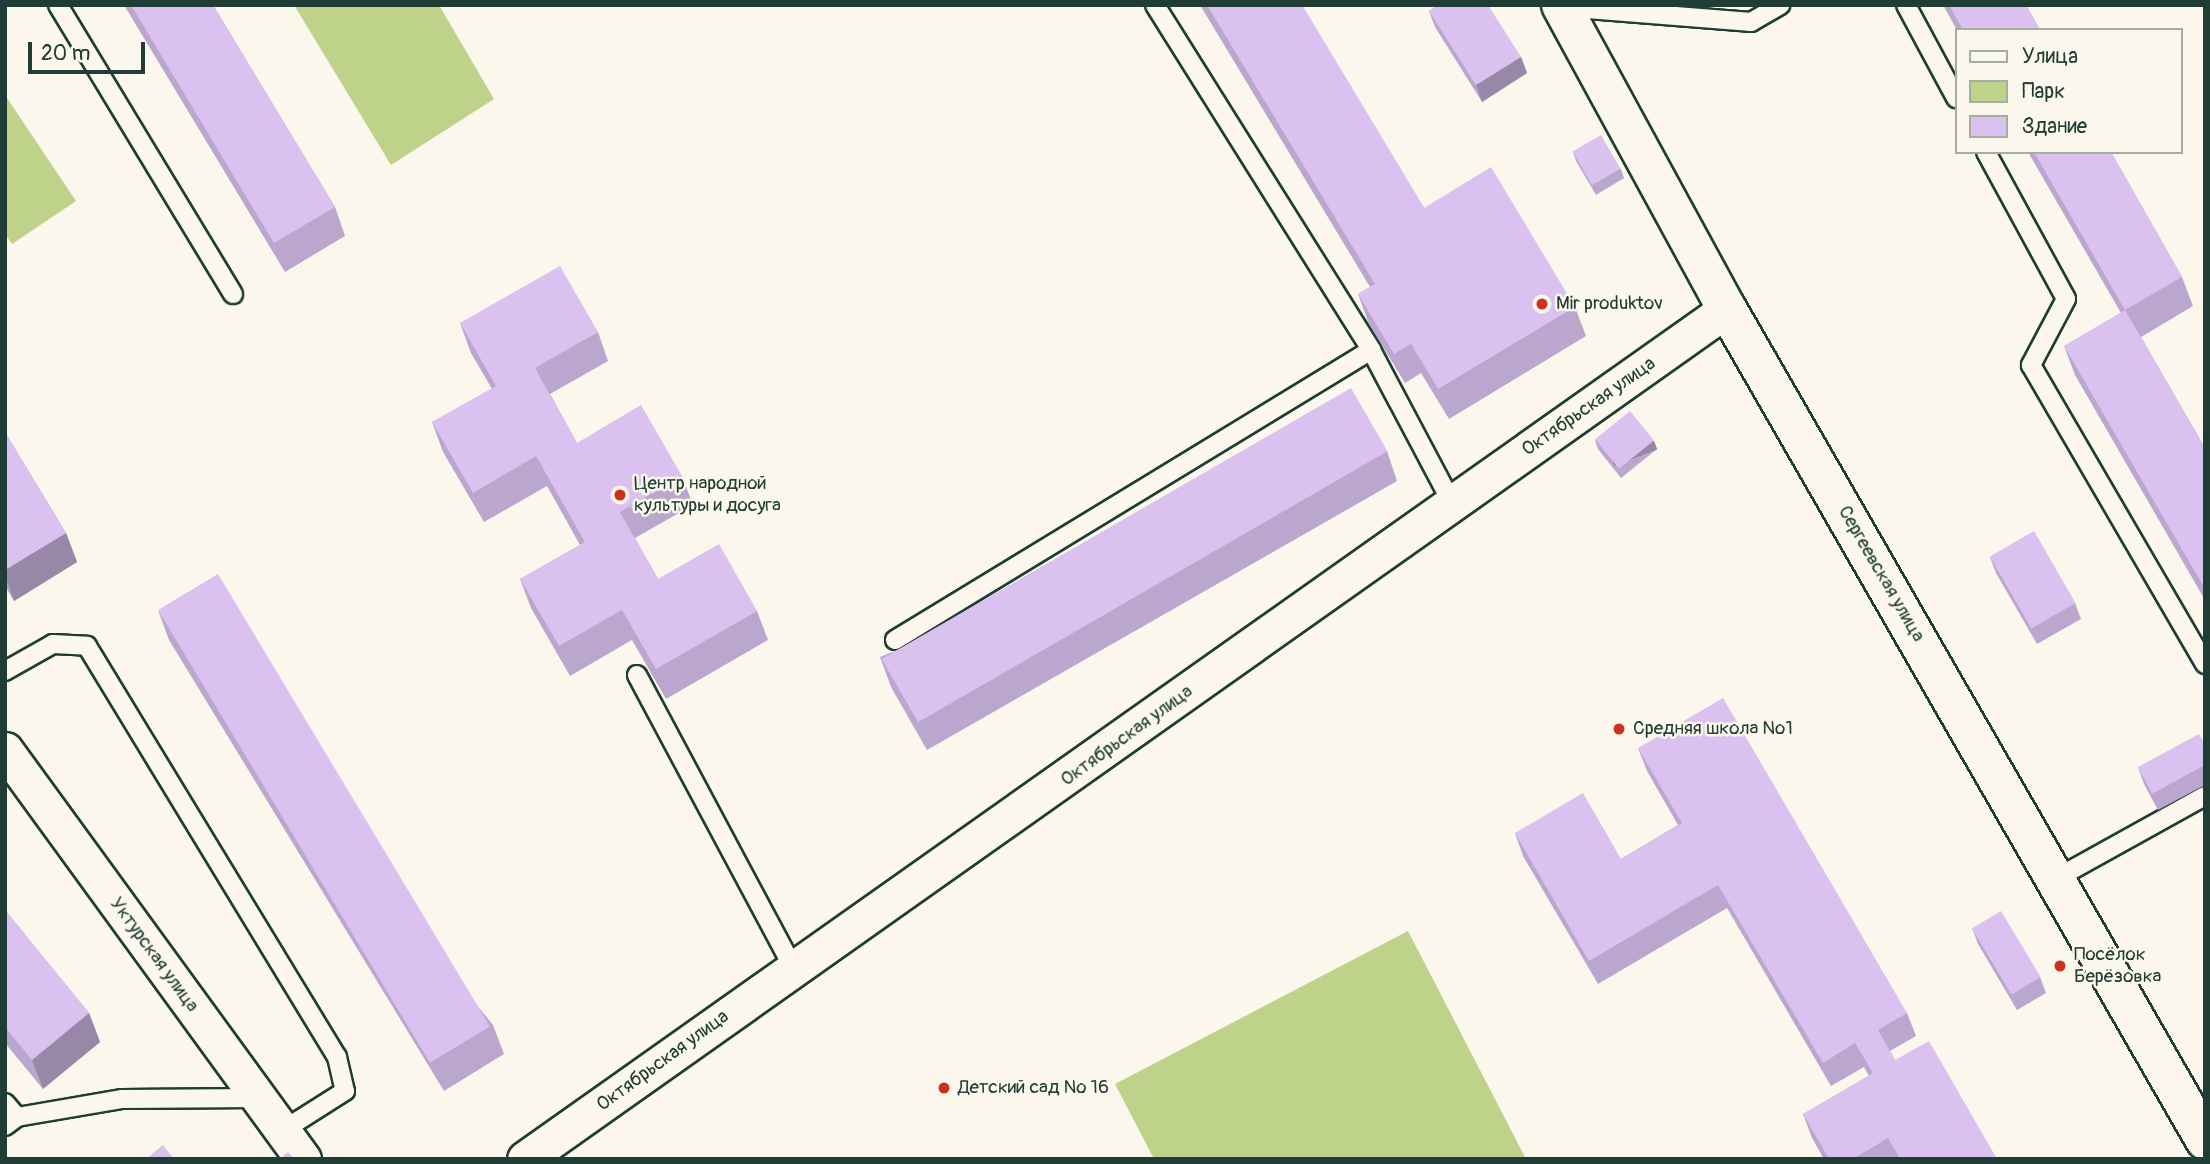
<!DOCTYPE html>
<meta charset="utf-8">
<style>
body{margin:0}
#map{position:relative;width:2210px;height:1164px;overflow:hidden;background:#fbf7ec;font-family:Pangolin,sans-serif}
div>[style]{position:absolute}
.green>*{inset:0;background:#bed389}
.roads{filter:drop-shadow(2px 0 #1f3d34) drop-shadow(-2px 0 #1f3d34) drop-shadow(0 2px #1f3d34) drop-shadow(0 -2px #1f3d34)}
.lane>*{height:18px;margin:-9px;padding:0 9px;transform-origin:9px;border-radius:9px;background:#fbf7ec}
.street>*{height:35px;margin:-17.5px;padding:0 17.5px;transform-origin:17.5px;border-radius:17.5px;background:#fbf7ec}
.secondary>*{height:38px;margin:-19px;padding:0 19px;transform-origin:19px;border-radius:19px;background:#fbf7ec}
.wall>*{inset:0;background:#bba6ce}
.shaded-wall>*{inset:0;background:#9987a8;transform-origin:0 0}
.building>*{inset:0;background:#dac1f0;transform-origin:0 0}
.dots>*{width:19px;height:19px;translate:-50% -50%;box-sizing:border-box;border:4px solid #fbf7ec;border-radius:50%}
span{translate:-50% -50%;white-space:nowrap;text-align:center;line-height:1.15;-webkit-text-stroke:5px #fbf7ec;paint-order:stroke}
.poi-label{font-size:19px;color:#1f3d34}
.left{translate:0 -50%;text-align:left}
.street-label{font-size:19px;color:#1f3d34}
.frame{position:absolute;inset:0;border:7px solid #1f3d34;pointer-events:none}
.legend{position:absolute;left:1955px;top:28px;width:228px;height:126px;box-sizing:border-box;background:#fbf7ec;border:2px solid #a3ada2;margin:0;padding:9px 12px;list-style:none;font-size:21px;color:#1f3d34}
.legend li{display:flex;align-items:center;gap:14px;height:35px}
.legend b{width:35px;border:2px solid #a3ada2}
.scale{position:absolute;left:28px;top:42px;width:117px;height:32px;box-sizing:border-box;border:4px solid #1f3d34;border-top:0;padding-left:9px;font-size:21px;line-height:24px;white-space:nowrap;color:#1f3d34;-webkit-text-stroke:5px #fbf7ec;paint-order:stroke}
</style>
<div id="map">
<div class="green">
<div style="clip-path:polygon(294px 5px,439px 5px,494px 99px,391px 165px)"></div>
<div style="clip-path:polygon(5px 95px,76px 201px,12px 244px,5px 234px)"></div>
<div style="clip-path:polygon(1408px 931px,1526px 1159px,1154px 1159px,1115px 1084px)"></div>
</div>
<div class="roads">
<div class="lane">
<div style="left:58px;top:5px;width:338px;rotate:58.8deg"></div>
<div style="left:1155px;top:5px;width:407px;rotate:57.9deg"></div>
<div style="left:1371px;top:350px;width:173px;rotate:62.1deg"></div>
<div style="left:1906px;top:5px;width:106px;rotate:61.7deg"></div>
<div style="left:1562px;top:7px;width:190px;rotate:4.5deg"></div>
<div style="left:1751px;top:22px;width:34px;rotate:-30deg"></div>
<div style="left:1986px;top:152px;width:167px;rotate:61.4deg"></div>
<div style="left:2066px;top:299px;width:75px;rotate:117.9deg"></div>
<div style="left:2031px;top:365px;width:346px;rotate:59.8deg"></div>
<div style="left:895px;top:640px;width:557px;rotate:-31.35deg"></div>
<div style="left:5px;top:671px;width:55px;rotate:-29.4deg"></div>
<div style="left:53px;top:644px;width:34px;rotate:3deg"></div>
<div style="left:87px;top:646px;width:481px;rotate:58.7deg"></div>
<div style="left:337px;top:1057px;width:35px;rotate:77deg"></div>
<div style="left:345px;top:1091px;width:75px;rotate:147.6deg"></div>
<div style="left:637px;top:675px;width:331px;rotate:61.9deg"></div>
<div style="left:2057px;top:878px;width:169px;rotate:-29deg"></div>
<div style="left:5px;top:1103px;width:18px;rotate:49deg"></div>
<div style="left:17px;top:1117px;width:15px;rotate:143deg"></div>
<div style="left:17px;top:1117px;width:107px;rotate:-9.7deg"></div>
<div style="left:122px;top:1099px;width:137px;rotate:-0.4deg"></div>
</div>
<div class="street">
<div style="left:5px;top:750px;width:506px;rotate:53.92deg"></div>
<div style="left:525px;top:1159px;width:1472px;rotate:-35.27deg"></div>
</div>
<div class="secondary">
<div style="left:1561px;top:5px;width:346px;rotate:61.4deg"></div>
<div style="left:1727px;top:309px;width:959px;rotate:60.09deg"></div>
</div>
</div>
<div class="wall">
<div style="clip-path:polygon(124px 5px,213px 5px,335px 207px,345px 236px,285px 272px)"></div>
<div style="clip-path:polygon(1200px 5px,1302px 5px,1424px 208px,1575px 307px,1586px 336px,1449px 419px,1421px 373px,1405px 383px,1369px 324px,1358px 294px,1370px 287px)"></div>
<div style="clip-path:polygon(1943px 5px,2026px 5px,2040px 30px,1957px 30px)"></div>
<div style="clip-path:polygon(1429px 11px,1521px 57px,1527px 73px,1482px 102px,1435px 27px)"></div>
<div style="clip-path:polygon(1573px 152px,1621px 169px,1624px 178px,1596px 195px,1576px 161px)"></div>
<div style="clip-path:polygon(2028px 152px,2111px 152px,2182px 277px,2193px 306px,2141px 337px,2205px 448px,2205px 600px,2075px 375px,2064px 346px,2121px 313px)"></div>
<div style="clip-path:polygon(460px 323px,598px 332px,608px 361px,550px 394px,577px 443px,682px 476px,693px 505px,635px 538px,658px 579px,757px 611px,768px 640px,666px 699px,632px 640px,570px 676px,531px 608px,520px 579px,580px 545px,547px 486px,484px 522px,443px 452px,432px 422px,492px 389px,471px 353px)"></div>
<div style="clip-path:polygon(5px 432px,66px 533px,77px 562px,14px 601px,5px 586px)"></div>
<div style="clip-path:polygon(1595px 440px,1654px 441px,1657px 449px,1621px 478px,1598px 449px)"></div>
<div style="clip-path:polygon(1387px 451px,1397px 481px,927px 750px,891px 687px,880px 657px)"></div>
<div style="clip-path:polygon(1990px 557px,2075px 603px,2081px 619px,2037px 644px,1996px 573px)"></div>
<div style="clip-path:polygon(158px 610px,493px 1025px,504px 1054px,444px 1091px,169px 640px)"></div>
<div style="clip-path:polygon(2205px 745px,2205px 785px,2158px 810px,2144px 784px,2138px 767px)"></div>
<div style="clip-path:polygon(1638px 748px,1907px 1013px,1916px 1036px,1890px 1051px,1895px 1060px,1997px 1159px,1824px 1159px,1812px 1138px,1803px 1114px,1869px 1076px,1864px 1067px,1831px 1086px,1727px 908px,1598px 984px,1523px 856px,1515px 833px,1621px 859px,1678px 825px,1647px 771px)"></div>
<div style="clip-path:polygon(5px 910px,89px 1013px,100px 1042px,43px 1089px,5px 1043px)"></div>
<div style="clip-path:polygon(1972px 928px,2040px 977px,2046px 993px,2017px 1010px,1978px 944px)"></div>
</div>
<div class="shaded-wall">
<div style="clip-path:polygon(1521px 57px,1527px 73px,1482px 102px,1476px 85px)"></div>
<div style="left:1654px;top:441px;width:9px;height:46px;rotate:69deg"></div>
<div style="clip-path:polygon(66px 533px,77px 562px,14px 601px,5px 576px,5px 570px)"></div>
<div style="clip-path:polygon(89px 1013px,100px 1042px,43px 1089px,32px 1060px)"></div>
</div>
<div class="building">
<div style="clip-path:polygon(131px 5px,213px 5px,335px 207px,274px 243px)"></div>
<div style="clip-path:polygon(1207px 5px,1302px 5px,1424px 208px,1491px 167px,1575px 307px,1438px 389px,1411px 344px,1394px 354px,1358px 294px,1375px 284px)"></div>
<div style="clip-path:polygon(1437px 5px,1488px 5px,1521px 57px,1476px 85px,1429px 11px)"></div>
<div style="clip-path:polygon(1949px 5px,2026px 5px,2040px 30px,1963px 30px)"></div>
<div style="left:1601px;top:135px;width:39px;height:33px;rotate:60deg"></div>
<div style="clip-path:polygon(2034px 152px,2111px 152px,2182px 277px,2125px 310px)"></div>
<div style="clip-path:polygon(560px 266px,598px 332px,535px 368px,577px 443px,641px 405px,682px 476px,620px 512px,658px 579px,719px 544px,757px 611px,656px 669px,622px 610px,559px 646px,520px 579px,585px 542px,536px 456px,473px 493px,432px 422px,496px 386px,460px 323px)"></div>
<div style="clip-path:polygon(2125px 310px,2205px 448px,2205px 589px,2064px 346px)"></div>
<div style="left:1351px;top:388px;width:73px;height:542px;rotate:60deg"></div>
<div style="left:1630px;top:411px;width:38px;height:45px;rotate:51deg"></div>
<div style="clip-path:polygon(5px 432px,66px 533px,5px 570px)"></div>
<div style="left:2034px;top:531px;width:83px;height:51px;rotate:60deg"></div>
<div style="left:218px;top:574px;width:528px;height:70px;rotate:59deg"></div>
<div style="clip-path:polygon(1723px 698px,1907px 1013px,1878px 1030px,1895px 1060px,1929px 1041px,1997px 1159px,1900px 1159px,1888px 1138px,1853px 1159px,1829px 1159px,1803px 1114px,1873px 1073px,1855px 1043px,1823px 1063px,1718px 885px,1589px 961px,1515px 833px,1583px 793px,1621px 859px,1682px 823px,1638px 748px)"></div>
<div style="clip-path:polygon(2199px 734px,2205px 745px,2205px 765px,2152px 794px,2138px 767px)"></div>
<div style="clip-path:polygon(5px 910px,89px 1013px,32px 1060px,5px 1027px)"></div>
<div style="left:2001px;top:911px;width:77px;height:34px;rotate:59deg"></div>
<div style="clip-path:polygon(163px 1145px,174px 1159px,146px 1159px)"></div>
<div style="clip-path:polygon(288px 1152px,294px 1159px,280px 1159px)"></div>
</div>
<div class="dots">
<div style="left:1542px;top:304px;background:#c8321e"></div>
<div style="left:620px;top:495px;background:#c8321e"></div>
<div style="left:1619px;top:729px;background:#c8321e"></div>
<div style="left:2060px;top:966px;background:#c8321e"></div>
<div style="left:944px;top:1088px;background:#c8321e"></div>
</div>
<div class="poi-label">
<span class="left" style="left:1556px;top:304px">Mir produktov</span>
<span class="left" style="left:634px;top:495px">Центр народной<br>культуры и досуга</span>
<span class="left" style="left:1633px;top:729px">Средняя школа №1</span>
<span class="left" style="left:2074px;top:966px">Посёлок<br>Берёзовка</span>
<span class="left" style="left:958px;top:1088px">Детский сад № 16</span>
</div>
<div class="street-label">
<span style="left:1589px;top:407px;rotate:-35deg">Октябрьская улица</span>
<span style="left:1881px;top:574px;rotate:60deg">Сергеевская улица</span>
<span style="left:1127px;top:736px;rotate:-36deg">Октябрьская улица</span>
<span style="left:154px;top:955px;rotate:54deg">Уктурская улица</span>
<span style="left:663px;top:1061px;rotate:-36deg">Октябрьская улица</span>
</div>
<div class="frame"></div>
<ul class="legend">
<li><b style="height:9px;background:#fbf7ec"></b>Улица</li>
<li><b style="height:19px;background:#bed389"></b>Парк</li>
<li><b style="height:19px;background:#dac1f0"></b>Здание</li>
</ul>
<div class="scale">20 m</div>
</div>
